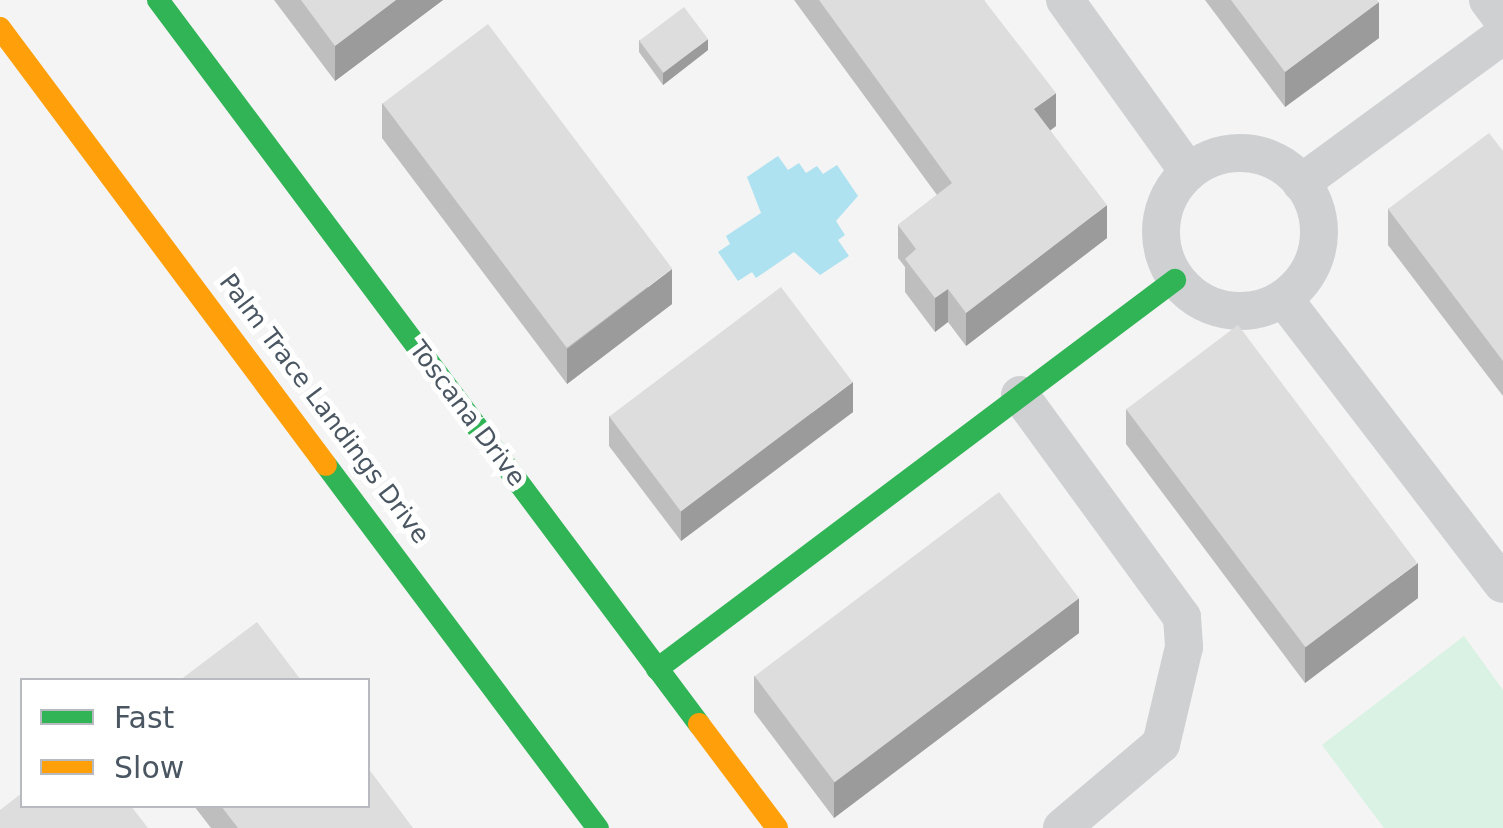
<!DOCTYPE html>
<style>
body{margin:0}
#map{position:relative;width:1503px;height:828px;overflow:hidden;background:#f4f4f4;font-family:"DejaVu Sans",sans-serif}
div>[style]{position:absolute}
.green>*{inset:0;background:#d9f2e3}
.water>*{inset:0;background:#aee2f0}
.street>*{height:38px;margin:-19px;padding:0 19px;transform-origin:19px;border-radius:19px;background:#ced0d2}
.street>.ring{margin:-19px;padding:0;box-sizing:content-box;background:none;border:38px solid #ced0d2;border-radius:50%}
.fast>*{height:22px;margin:-11px;padding:0 11px;transform-origin:11px;border-radius:11px;background:#30b455}
.slow>*{height:22px;margin:-11px;padding:0 11px;transform-origin:11px;border-radius:11px;background:#ff9f0a}
.wall>*{inset:0;background:#bebebf}
.shaded-wall>*{inset:0;background:#9b9b9b}
.building>*{inset:0;background:#ddddde;transform-origin:0 0}
span{translate:-50% -50%;white-space:nowrap;text-align:center;line-height:1.15;-webkit-text-stroke:10px #fff;paint-order:stroke}
.street-label{font-size:25px;color:#4a5661}
.legend{position:absolute;left:20px;top:678px;width:350px;height:130px;box-sizing:border-box;background:#fff;border:2px solid #b7bbc0;margin:0;padding:12px 18px;list-style:none;font-size:30px;color:#4a5661}
.legend li{display:flex;align-items:center;gap:20px;height:50px}
.legend b{width:50px;border:2px solid #b7bbc0}
</style>
<div id="map">
<div class="green">
<div style="clip-path:polygon(1464px 636px,1503px 690px,1503px 828px,1384px 828px,1322px 745px)"></div>
</div>
<div class="water">
<div style="clip-path:polygon(778px 156px,788px 170px,799px 163px,806px 173px,817px 166px,823px 174px,837px 165px,858px 196px,836px 221px,845px 235px,838px 240px,849px 256px,820px 275px,794px 252px,756px 278px,752px 272px,738px 281px,718px 252px,730px 244px,726px 236px,761px 213px,747px 177px)"></div>
</div>
<div class="street">
<div style="left:1065px;top:0;width:211px;rotate:54.3deg"></div>
<div style="left:1488px;top:0;width:25px;rotate:53deg"></div>
<div class="ring" style="left:1161px;top:153px;width:120px;height:120px"></div>
<div style="left:1301px;top:183px;width:250px;rotate:-36.2deg"></div>
<div style="left:1284px;top:299px;width:359px;rotate:52.5deg"></div>
<div style="left:1020px;top:395px;width:275px;rotate:53.9deg"></div>
<div style="left:1182px;top:617px;width:30px;rotate:86deg"></div>
<div style="left:1184px;top:647px;width:100px;rotate:103.3deg"></div>
<div style="left:1161px;top:744px;width:130px;rotate:139.7deg"></div>
</div>
<div class="fast">
<div style="left:158px;top:0;width:904px;rotate:53.23deg"></div>
<div style="left:326px;top:465px;width:454px;rotate:53.2deg"></div>
<div style="left:657px;top:669px;width:648px;rotate:-36.91deg"></div>
</div>
<div class="slow">
<div style="left:0;top:28px;width:545px;rotate:53.28deg"></div>
<div style="left:699px;top:724px;width:130px;rotate:53.1deg"></div>
</div>
<div class="wall">
<div style="clip-path:polygon(274px 0,443px 0,335px 81px)"></div>
<div style="clip-path:polygon(794px 0,984px 0,1056px 126px,1050px 130px,1107px 238px,966px 346px,948px 322px,935px 332px,905px 292px,905px 267px,898px 258px,898px 225px,937px 195px)"></div>
<div style="clip-path:polygon(1205px 0,1377px 0,1379px 38px,1285px 107px)"></div>
<div style="clip-path:polygon(639px 40px,708px 50px,663px 85px,639px 52px)"></div>
<div style="clip-path:polygon(382px 103px,672px 304px,567px 384px,382px 138px)"></div>
<div style="clip-path:polygon(1503px 151px,1503px 396px,1388px 245px,1388px 209px)"></div>
<div style="clip-path:polygon(1126px 409px,1418px 598px,1305px 683px,1126px 444px)"></div>
<div style="clip-path:polygon(853px 412px,681px 541px,609px 446px,609px 416px)"></div>
<div style="clip-path:polygon(1079px 633px,834px 818px,754px 712px,754px 676px)"></div>
<div style="clip-path:polygon(194px 806px,368px 806px,413px 828px,211px 828px)"></div>
</div>
<div class="shaded-wall">
<div style="clip-path:polygon(396px 0,443px 0,335px 81px,335px 46px)"></div>
<div style="clip-path:polygon(1379px 2px,1379px 38px,1285px 107px,1285px 72px)"></div>
<div style="clip-path:polygon(708px 39px,708px 50px,663px 85px,663px 73px)"></div>
<div style="clip-path:polygon(1056px 93px,1056px 126px,1034px 143px,1034px 109px)"></div>
<div style="clip-path:polygon(1107px 205px,1107px 238px,966px 346px,966px 313px)"></div>
<div style="clip-path:polygon(672px 269px,672px 304px,567px 384px,567px 349px)"></div>
<div style="clip-path:polygon(948px 289px,948px 322px,935px 332px,935px 298px)"></div>
<div style="clip-path:polygon(853px 382px,853px 412px,681px 541px,681px 511px)"></div>
<div style="clip-path:polygon(1418px 563px,1418px 598px,1305px 683px,1305px 647px)"></div>
<div style="clip-path:polygon(1079px 598px,1079px 633px,834px 818px,834px 782px)"></div>
</div>
<div class="building">
<div style="clip-path:polygon(301px 0,396px 0,335px 46px)"></div>
<div style="clip-path:polygon(819px 0,984px 0,1056px 93px,1034px 109px,1107px 205px,966px 313px,948px 289px,935px 298px,905px 259px,916px 249px,898px 225px,952px 183px)"></div>
<div style="clip-path:polygon(1231px 0,1377px 0,1379px 2px,1285px 72px)"></div>
<div style="left:684px;top:7px;width:40px;height:56px;rotate:53deg"></div>
<div style="left:488px;top:24px;width:306px;height:132px;rotate:53deg"></div>
<div style="clip-path:polygon(1489px 133px,1503px 151px,1503px 361px,1388px 209px)"></div>
<div style="left:781px;top:287px;width:119px;height:215px;rotate:53deg"></div>
<div style="left:1238px;top:325px;width:298px;height:140px;rotate:53deg"></div>
<div style="left:999px;top:492px;width:133px;height:306px;rotate:53deg"></div>
<div style="clip-path:polygon(257px 622px,301px 680px,180px 680px)"></div>
<div style="clip-path:polygon(368px 768px,413px 828px,238px 828px,221px 806px,368px 806px)"></div>
<div style="clip-path:polygon(22px 793px,22px 806px,131px 806px,148px 828px,0 828px,0 810px)"></div>
</div>
<div class="street-label">
<span style="left:324px;top:409px;rotate:53deg">Palm Trace Landings Drive</span>
<span style="left:467px;top:414px;rotate:53deg">Toscana Drive</span>
</div>
<ul class="legend">
<li><b style="height:12px;background:#30b455"></b>Fast</li>
<li><b style="height:12px;background:#ff9f0a"></b>Slow</li>
</ul>
</div>
